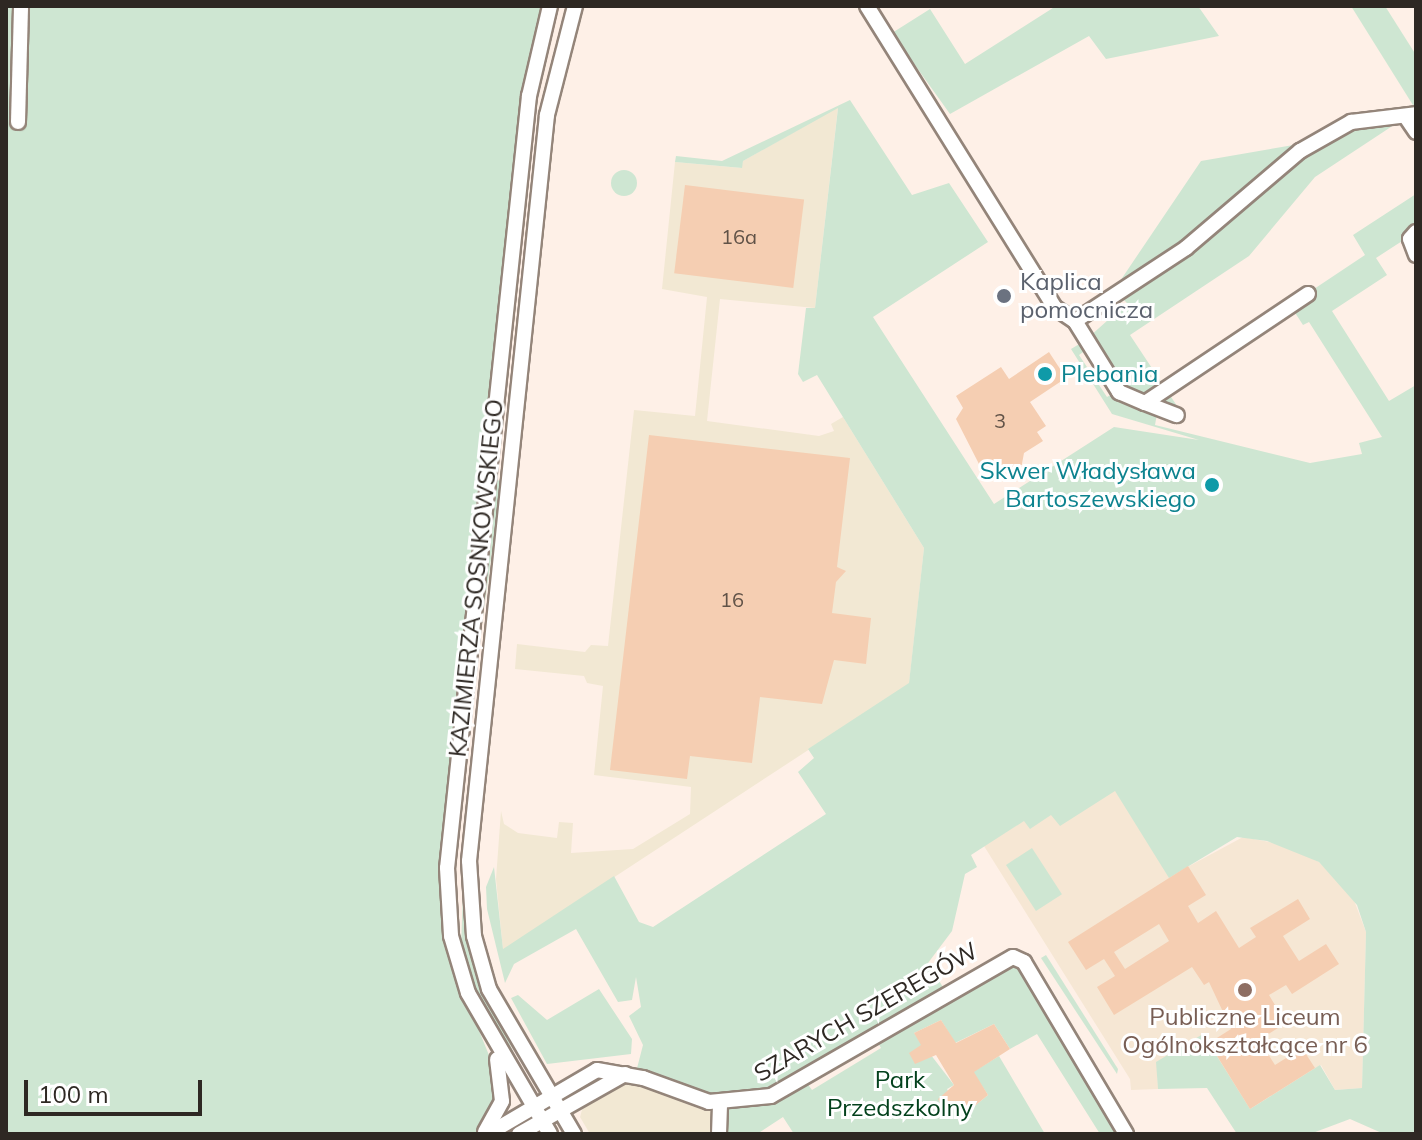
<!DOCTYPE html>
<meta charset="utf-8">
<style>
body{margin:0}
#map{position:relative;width:1422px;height:1140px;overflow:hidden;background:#fef0e7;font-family:Mulish,sans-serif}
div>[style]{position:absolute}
.commercial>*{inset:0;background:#f2e8d3}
.education>*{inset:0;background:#f6e7d4}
.green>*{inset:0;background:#cee6d2;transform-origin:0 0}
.round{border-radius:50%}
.building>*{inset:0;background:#f5ceb2;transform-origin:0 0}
.roads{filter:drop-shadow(2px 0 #94857a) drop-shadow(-2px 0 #94857a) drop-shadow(0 2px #94857a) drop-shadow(0 -2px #94857a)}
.minor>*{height:14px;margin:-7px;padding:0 7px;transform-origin:7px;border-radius:7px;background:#fff}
.dots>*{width:22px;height:22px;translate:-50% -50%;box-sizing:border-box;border:4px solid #fff;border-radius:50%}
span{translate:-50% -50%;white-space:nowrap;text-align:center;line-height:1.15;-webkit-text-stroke:6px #fff;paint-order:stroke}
.number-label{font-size:20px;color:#605247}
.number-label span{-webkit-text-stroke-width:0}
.worship-label{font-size:24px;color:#5b616d}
.left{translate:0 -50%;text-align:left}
.culture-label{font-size:24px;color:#0d838f}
.right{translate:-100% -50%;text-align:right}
.street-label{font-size:24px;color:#2e2823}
.education-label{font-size:24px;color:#785e54}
.park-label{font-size:24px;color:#03411c}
.frame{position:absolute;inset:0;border:8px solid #2e2823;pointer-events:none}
.scale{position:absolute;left:24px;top:1080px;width:178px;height:36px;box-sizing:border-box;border:4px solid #2e2823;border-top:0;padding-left:10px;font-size:24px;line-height:28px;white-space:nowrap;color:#2e2823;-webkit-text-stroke:6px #fff;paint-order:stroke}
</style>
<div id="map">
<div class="commercial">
<div style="clip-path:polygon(838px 107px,815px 308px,720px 299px,707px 421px,819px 436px,834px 431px,831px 424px,843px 417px,924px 548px,909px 684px,503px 950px,496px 879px,501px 811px,504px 824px,518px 833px,557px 838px,559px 822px,573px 823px,571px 853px,633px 849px,690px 814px,691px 787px,594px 775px,603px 686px,587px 683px,584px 676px,515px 669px,517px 644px,585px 652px,591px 645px,608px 646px,634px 410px,695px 416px,707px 297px,662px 289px,675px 162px,741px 168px,743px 161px)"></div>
<div style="clip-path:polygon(622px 1075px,720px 1102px,719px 1127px,709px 1134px,590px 1134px,580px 1117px,584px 1103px)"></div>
</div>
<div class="education">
<div style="clip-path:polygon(1115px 790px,1169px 877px,1243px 837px,1286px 845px,1319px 862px,1352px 895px,1366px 932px,1362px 1088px,1335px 1090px,1321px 1065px,1250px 1109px,1157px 1062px,1158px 1089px,1131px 1090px,1130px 1079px,984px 846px,1046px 806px,1081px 808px)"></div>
</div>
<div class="green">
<div style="clip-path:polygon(6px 6px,549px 6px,442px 904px,449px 957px,493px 1065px,496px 1097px,476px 1134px,6px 1134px)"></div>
<div style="clip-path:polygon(1056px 6px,1198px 6px,1219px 36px,1106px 59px,1089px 36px,950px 114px,892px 33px,930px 9px,965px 64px)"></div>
<div style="clip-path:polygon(1351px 6px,1385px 6px,1416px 55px,1416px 110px)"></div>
<div style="clip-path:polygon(evenodd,850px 100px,912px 195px,949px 183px,988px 242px,873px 317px,994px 504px,1114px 427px,1199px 440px,1112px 414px,1071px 349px,1081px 343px,1086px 350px,1079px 355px,1107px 397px,1123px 388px,1089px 337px,1127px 303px,1114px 290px,1201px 161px,1317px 141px,1343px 126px,1406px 117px,1315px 177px,1249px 256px,1130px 335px,1181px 412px,1158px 408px,1155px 425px,1310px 463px,1362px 454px,1359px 443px,1382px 437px,1309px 322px,1303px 325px,1290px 305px,1365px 255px,1353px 235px,1416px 194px,1416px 232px,1376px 258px,1387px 275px,1332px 311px,1389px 401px,1416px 385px,1416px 1134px,1384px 1134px,1350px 1119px,1310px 1134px,1237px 1134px,1207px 1088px,1158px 1089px,1156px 1062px,1203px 1034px,1250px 1109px,1320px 1065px,1335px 1090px,1362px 1088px,1366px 932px,1357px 905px,1319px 862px,1267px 841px,1237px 837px,1169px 878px,1115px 791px,1060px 826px,1051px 815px,1030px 829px,1024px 821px,971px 855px,977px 867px,965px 874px,952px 931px,928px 963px,946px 992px,1013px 957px,1126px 1134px,1100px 1134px,1037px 1034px,1010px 1049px,994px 1024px,955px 1043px,941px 1020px,914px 1033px,954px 1085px,947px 1089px,954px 1103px,965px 1114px,988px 1095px,973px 1072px,999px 1056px,1045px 1134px,794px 1134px,783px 1117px,757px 1134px,719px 1134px,720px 1102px,635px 1076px,643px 1045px,629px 1016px,641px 1007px,636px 977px,632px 1000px,618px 1002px,576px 929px,514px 964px,505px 983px,487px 909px,486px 887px,494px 867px,503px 949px,614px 876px,639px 922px,653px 927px,826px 814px,798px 772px,814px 758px,808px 749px,909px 683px,924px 548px,817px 375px,803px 382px,798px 374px,806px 308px,815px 308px,838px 108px,743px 161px,742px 168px,675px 162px,676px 156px,722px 161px,850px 100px,874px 1036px,881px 1048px,812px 1090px,804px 1079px,874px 1036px)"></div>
<div class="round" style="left:611px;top:170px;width:26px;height:26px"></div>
<div style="left:495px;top:480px;width:7px;height:150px;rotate:8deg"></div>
<div style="left:1032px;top:848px;width:55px;height:31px;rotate:57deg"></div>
<div style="clip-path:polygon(464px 858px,473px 964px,528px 1084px,476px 994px,461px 949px)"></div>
<div style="clip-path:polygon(1046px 955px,1118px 1069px,1117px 1074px,1041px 958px)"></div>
<div style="clip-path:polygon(599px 989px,632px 1039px,631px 1054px,547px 1064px,511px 998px,518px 995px,547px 1020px)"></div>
</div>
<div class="building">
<div style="left:685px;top:185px;width:120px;height:89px;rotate:7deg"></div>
<div style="clip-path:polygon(1049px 352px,1066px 378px,1030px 402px,1046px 426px,1037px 432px,1043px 441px,1024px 453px,1021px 469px,1007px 465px,992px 474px,979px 464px,956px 419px,963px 408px,956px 396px,1001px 367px,1009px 379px)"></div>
<div style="clip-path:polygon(649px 435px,850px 458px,837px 567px,846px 571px,836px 582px,832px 613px,871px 618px,866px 664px,834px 660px,822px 704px,760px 697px,752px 763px,690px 756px,687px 779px,610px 770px)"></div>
<div style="clip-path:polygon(evenodd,1188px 866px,1206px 895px,1188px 906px,1198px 923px,1216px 911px,1239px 948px,1256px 937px,1250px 928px,1298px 899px,1310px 919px,1283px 936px,1299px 961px,1326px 944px,1339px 964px,1292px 994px,1286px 985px,1269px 995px,1286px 1023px,1259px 1040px,1275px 1065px,1302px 1048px,1315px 1068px,1250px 1109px,1209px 1043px,1231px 1029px,1209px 982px,1204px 985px,1192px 967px,1114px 1015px,1097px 987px,1115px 976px,1104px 959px,1086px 970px,1068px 942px,1188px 866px,1159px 924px,1169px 941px,1125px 969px,1114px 952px,1159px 924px)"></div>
<div style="clip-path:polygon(941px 1020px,956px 1043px,994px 1024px,1010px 1049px,974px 1072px,988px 1095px,965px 1114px,957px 1102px,944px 1110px,938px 1099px,954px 1085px,936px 1055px,915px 1064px,909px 1053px,921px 1045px,914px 1033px)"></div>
</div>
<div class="roads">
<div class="minor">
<div style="left:550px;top:6px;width:92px;rotate:103.1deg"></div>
<div style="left:529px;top:96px;width:776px;rotate:96.06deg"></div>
<div style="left:447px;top:868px;width:68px;rotate:86.6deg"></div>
<div style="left:451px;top:936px;width:59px;rotate:73.4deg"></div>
<div style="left:468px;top:993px;width:163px;rotate:59.8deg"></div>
<div style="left:867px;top:6px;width:354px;rotate:58.1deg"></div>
<div style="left:1054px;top:307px;width:25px;rotate:34deg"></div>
<div style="left:1075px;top:321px;width:133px;rotate:-33.3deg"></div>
<div style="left:1186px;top:248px;width:150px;rotate:-40.4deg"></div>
<div style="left:1300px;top:151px;width:59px;rotate:-29.6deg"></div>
<div style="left:1351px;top:122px;width:65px;rotate:-7deg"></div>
<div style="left:1406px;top:117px;width:18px;rotate:56deg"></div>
<div style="left:18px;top:122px;width:116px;rotate:-88.5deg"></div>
<div style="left:1416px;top:232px;width:9px;rotate:131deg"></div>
<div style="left:1410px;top:239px;width:17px;rotate:69deg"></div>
<div style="left:1075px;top:321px;width:84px;rotate:58.2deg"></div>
<div style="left:1119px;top:392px;width:28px;rotate:23deg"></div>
<div style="left:1145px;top:403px;width:196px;rotate:-33.8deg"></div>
<div style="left:1145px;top:403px;width:34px;rotate:21deg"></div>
<div style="left:485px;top:1132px;width:35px;rotate:-61deg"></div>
<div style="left:502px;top:1101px;width:42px;rotate:-96.8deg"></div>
<div style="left:488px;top:1134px;width:126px;rotate:-30.4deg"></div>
<div style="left:597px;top:1070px;width:47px;rotate:9.9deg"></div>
<div style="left:643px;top:1078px;width:70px;rotate:20deg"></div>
<div style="left:709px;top:1102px;width:62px;rotate:-5.5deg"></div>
<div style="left:771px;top:1096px;width:279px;rotate:-29.9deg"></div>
<div style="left:1013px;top:957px;width:12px;rotate:24deg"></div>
<div style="left:1024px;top:962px;width:200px;rotate:59.3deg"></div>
<div style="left:519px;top:1134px;width:122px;rotate:-29.5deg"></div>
<div style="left:574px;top:1134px;width:168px;rotate:-120.4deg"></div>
<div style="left:489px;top:989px;width:55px;rotate:-105.8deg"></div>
<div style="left:474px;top:936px;width:75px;rotate:-93.8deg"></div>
<div style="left:469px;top:861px;width:750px;rotate:-84.03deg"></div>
<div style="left:547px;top:115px;width:113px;rotate:-75.6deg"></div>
<div style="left:719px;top:1134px;width:32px;rotate:-88deg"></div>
</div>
</div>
<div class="dots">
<div style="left:1004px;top:296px;background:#6b7280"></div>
<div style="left:1045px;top:374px;background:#0f9aa8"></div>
<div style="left:1212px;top:485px;background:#0f9aa8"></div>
<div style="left:1245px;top:990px;background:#8d6e63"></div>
</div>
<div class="number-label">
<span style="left:739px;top:236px">16a</span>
<span style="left:1000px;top:420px">3</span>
<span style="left:732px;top:599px">16</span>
</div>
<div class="worship-label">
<span class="left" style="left:1020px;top:296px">Kaplica<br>pomocnicza</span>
</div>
<div class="culture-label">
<span class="left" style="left:1061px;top:374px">Plebania</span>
<span class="right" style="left:1196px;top:485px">Skwer Władysława<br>Bartoszewskiego</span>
</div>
<div class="street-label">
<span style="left:476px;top:578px;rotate:-84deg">KAZIMIERZA SOSNKOWSKIEGO</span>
<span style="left:866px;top:1012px;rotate:-30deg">SZARYCH SZEREGÓW</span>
</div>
<div class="education-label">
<span style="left:1245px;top:1031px">Publiczne Liceum<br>Ogólnokształcące nr 6</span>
</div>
<div class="park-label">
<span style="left:900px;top:1094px">Park<br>Przedszkolny</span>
</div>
<div class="frame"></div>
<div class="scale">100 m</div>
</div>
